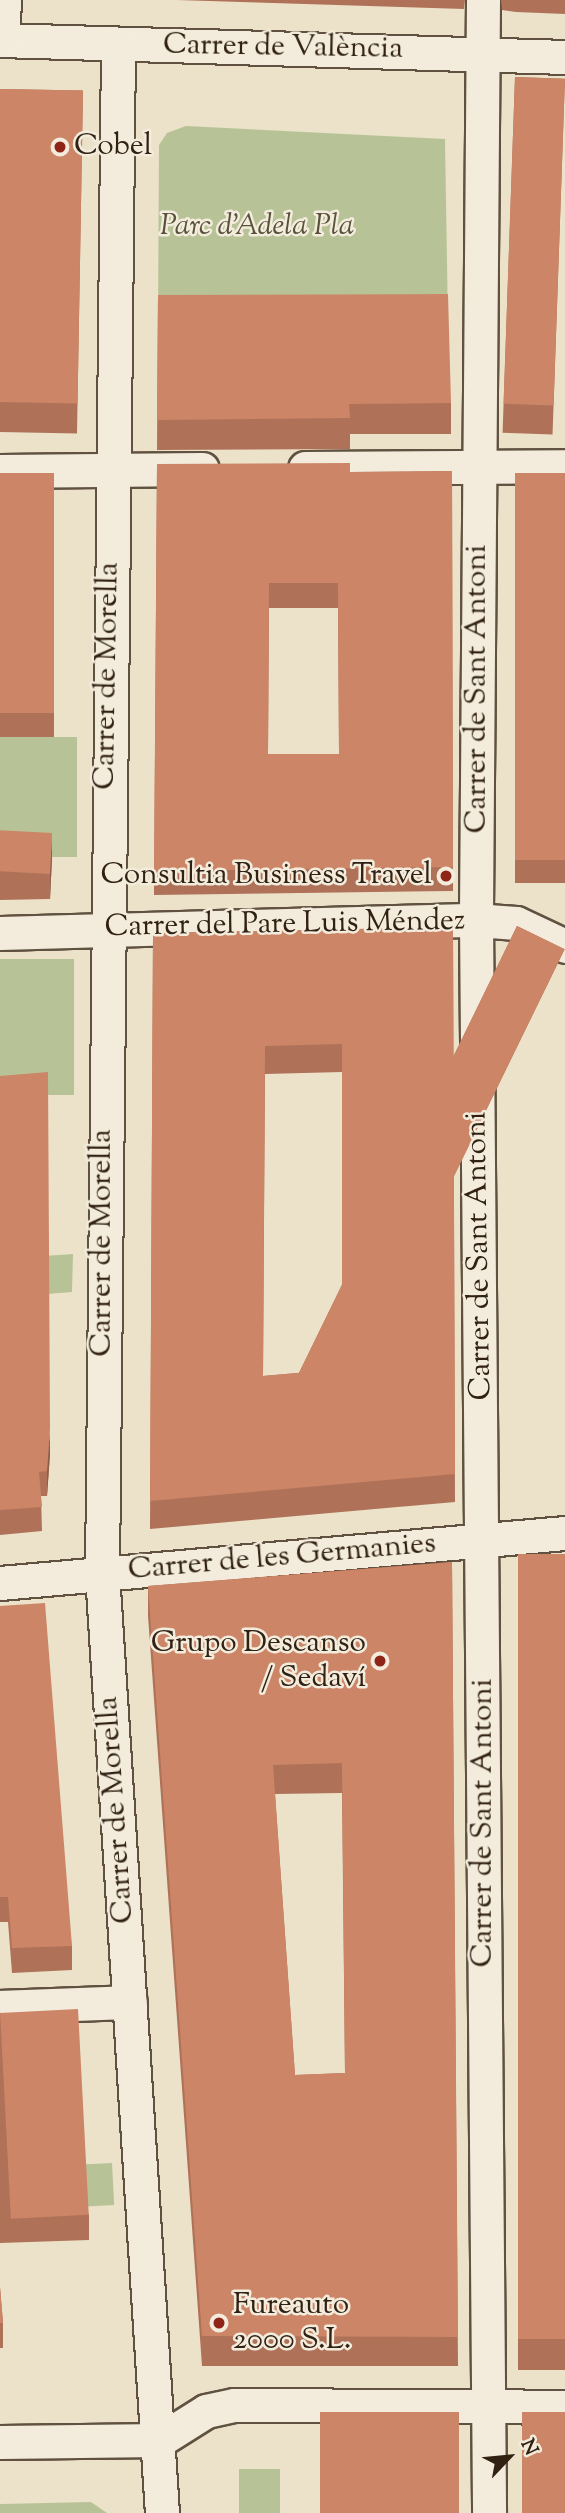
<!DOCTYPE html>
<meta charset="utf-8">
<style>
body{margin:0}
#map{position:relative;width:565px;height:2513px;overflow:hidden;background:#ece2c9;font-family:"Sorts Mill Goudy",serif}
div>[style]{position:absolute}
.green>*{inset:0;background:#b7c397;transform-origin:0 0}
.roads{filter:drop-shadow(2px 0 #605140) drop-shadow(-2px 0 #605140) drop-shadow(0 2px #605140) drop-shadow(0 -2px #605140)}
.minor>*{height:33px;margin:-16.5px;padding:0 16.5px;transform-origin:16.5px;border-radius:16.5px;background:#f3ecdc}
.wall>*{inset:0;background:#af7259;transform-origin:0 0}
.shaded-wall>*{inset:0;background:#8f5d48}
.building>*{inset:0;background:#cc8567;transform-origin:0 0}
.dots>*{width:19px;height:19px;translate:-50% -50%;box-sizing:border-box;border:4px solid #f3ecdc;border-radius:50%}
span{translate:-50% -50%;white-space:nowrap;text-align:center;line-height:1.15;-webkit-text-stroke:5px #f3ecdc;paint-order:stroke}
.street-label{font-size:30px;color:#312113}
.poi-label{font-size:30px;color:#312113}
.left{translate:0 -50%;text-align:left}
.right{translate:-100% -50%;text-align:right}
.park-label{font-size:30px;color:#59523b;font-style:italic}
.north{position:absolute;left:474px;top:2422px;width:70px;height:70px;-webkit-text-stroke:5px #f3ecdc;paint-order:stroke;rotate:64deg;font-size:19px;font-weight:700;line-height:28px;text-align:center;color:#312113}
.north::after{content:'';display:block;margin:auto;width:24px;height:32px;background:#312113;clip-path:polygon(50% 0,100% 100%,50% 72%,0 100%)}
</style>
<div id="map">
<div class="green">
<div style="clip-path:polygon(186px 126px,445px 139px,448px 324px,158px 325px,159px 145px,167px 133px)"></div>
<div style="left:77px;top:737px;width:120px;height:77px;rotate:90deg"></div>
<div style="left:74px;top:959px;width:136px;height:74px;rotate:90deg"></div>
<div style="clip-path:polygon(73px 1254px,72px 1292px,47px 1294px,0 1259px)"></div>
<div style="left:112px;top:2163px;width:42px;height:112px;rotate:87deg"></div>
<div style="left:239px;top:2469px;width:41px;height:44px"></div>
<div style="clip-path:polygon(91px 2502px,107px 2513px,0 2513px,0 2504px)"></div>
</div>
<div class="roads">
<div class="minor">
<div style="left:483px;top:0;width:920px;rotate:90.44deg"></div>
<div style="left:476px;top:920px;width:1593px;rotate:89.53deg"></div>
<div style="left:0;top:40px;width:565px;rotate:1.72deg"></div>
<div style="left:2px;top:40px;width:40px;rotate:-87.1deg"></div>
<div style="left:118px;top:44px;width:1529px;rotate:90.6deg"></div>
<div style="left:102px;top:1573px;width:942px;rotate:86.35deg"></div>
<div style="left:305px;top:468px;width:260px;rotate:-0.4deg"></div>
<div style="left:0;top:471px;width:202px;rotate:-0.6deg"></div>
<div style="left:0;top:933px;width:476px;rotate:-1.6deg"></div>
<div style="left:476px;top:920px;width:40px;rotate:4.3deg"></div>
<div style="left:516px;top:923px;width:54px;rotate:25.1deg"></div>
<div style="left:0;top:1583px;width:567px;rotate:-5.06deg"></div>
<div style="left:0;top:2007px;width:130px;rotate:-2.2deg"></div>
<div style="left:0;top:2442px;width:160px;rotate:-0.7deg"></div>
<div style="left:160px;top:2440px;width:54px;rotate:-32.2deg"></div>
<div style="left:206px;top:2411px;width:29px;rotate:-12deg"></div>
<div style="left:234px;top:2405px;width:331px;rotate:0.3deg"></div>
</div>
</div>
<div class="wall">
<div style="clip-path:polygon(177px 0,465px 0,464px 9px)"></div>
<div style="clip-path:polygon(501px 0,565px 0,565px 14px,516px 12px,502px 10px)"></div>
<div style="left:515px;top:77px;width:50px;height:356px;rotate:2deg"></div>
<div style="left:0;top:89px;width:83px;height:343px;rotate:1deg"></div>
<div style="clip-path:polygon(158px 295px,451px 403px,451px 434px,350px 434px,350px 449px,157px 450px)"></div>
<div style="clip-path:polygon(evenodd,157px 464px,350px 472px,452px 471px,453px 891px,154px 895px,157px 464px,269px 608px,338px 608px,339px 754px,268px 754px,269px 608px)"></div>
<div style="left:0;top:473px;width:54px;height:264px"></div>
<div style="left:515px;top:473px;width:50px;height:410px"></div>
<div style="clip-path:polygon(0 834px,52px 858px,50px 899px,0 900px)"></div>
<div style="left:517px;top:926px;width:53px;height:567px;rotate:26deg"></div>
<div style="clip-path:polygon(evenodd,453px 927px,455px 1502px,150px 1529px,153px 933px,453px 927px,342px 1072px,342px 1369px,263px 1376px,265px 1074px,342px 1072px)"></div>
<div style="clip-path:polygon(0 1076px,50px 1454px,47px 1496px,41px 1496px,42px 1531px,0 1535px)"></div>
<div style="left:565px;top:1554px;width:816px;height:47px;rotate:90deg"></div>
<div style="clip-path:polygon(evenodd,452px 1562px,458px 2366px,202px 2366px,148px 1616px,148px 1586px,452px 1562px,342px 1793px,345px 2073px,295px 2075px,275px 1794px,342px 1793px)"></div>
<div style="clip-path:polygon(0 1606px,72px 1946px,72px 1970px,12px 1973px,8px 1922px,0 1922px)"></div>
<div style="clip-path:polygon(0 2012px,89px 2215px,89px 2240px,0 2243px)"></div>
<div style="clip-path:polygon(0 2287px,3px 2323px,3px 2348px,0 2348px)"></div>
</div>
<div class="shaded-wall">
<div style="clip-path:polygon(52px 833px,52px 858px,50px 899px,50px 874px)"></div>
<div style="clip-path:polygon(50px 1429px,50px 1454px,47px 1496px,47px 1471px)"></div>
</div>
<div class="building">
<div style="left:515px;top:77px;width:50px;height:327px;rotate:2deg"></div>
<div style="left:0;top:89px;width:83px;height:313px;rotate:1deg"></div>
<div style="clip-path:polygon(448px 294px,451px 403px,349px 404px,350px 418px,157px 420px,158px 295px)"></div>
<div style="clip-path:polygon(evenodd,350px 463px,350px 472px,452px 471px,453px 867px,154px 871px,157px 464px,350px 463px,269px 583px,338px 583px,339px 754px,268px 754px,269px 583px)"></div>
<div style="left:0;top:473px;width:54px;height:240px"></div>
<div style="left:515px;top:473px;width:50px;height:387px"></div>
<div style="left:52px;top:833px;width:41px;height:52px;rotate:93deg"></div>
<div style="left:517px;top:926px;width:53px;height:537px;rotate:26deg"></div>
<div style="clip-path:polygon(evenodd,453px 927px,455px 1474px,150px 1501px,153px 933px,453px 927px,342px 1044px,342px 1369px,263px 1376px,265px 1046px,342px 1044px)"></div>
<div style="clip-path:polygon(48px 1072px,50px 1429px,47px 1471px,39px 1472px,42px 1507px,0 1510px,0 1076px)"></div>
<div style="left:565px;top:1554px;width:785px;height:47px;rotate:90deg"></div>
<div style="clip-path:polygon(evenodd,452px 1562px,458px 2337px,202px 2336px,148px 1586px,452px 1562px,342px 1763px,345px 2073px,295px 2075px,273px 1765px,342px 1763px)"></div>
<div style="clip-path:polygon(45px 1603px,72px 1946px,12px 1948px,8px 1897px,0 1897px,0 1606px)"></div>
<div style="left:78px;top:2009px;width:206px;height:78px;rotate:87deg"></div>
<div style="clip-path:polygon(0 2287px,3px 2323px,0 2323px)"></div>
<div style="left:320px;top:2412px;width:139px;height:101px"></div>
<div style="left:522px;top:2412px;width:43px;height:101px"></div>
</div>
<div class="dots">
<div style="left:60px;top:147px;background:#8f2418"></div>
<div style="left:446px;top:876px;background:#8f2418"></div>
<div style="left:380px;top:1661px;background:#8f2418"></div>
<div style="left:219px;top:2323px;background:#8f2418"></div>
</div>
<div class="street-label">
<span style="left:283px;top:48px;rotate:1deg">Carrer de València</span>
<span style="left:108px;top:676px;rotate:-89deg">Carrer de Morella</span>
<span style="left:478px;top:689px;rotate:-90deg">Carrer de Sant Antoni</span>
<span style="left:285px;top:925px;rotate:-1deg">Carrer del Pare Luis Méndez</span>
<span style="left:103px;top:1243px;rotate:-90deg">Carrer de Morella</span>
<span style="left:480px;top:1256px;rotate:-91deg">Carrer de Sant Antoni</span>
<span style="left:282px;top:1558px;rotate:-5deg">Carrer de les Germanies</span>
<span style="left:117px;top:1810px;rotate:-94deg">Carrer de Morella</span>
<span style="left:484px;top:1823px;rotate:-90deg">Carrer de Sant Antoni</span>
</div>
<div class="poi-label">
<span class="left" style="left:74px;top:147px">Cobel</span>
<span class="right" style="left:432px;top:876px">Consultia Business Travel</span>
<span class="right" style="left:366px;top:1661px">Grupo Descanso<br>/ Sedaví</span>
<span class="left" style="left:233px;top:2323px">Fureauto<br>2000 S.L.</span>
</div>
<div class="park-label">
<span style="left:257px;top:227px">Parc d'Adela Pla</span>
</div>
<div class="north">N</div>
</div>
